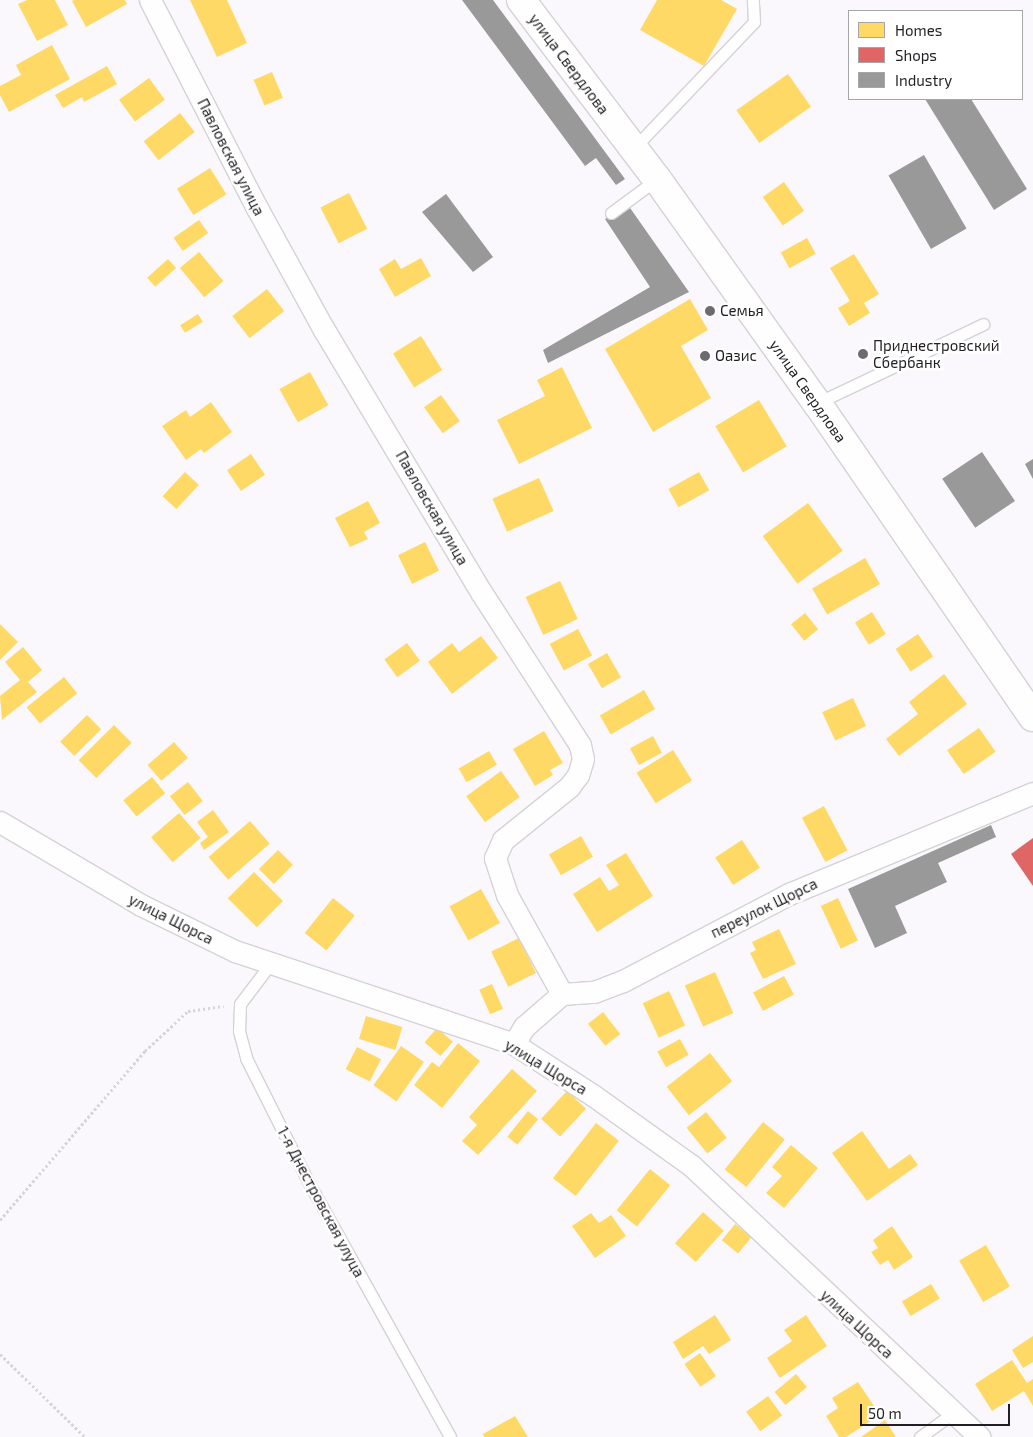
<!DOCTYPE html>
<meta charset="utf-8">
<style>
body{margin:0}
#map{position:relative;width:1033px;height:1437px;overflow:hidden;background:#faf8fd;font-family:"Exo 2",sans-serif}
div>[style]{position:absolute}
.homes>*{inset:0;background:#ffd966;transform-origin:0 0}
.shops>*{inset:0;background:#e06666}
.industry>*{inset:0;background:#999;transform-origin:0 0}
.path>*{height:3px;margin-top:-1.5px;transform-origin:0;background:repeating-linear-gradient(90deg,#d6d6d7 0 2.5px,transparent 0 5px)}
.roads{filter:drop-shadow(1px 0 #d4d2d6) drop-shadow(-1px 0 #d4d2d6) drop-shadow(0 1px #d4d2d6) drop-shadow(0 -1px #d4d2d6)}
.service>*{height:11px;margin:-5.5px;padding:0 5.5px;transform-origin:5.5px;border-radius:5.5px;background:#fefeff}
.minor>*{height:21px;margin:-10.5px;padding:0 10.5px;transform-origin:10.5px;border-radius:10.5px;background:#fefeff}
.trunk>*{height:28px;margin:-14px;padding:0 14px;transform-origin:14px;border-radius:14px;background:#fefeff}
.dots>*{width:14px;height:14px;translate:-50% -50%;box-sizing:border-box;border:2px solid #fff;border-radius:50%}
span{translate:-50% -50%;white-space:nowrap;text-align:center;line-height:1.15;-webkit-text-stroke:5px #fff;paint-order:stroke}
.street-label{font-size:15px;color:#211f23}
.poi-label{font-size:15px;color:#211f23}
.left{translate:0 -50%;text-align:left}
.legend{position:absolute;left:848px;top:10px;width:175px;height:90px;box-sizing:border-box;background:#fff;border:1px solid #a6a5a7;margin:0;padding:6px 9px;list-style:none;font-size:15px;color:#211f23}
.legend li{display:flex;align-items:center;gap:10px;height:25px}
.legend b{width:25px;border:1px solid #a6a5a7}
.scale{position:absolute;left:860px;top:1404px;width:150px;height:22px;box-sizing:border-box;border:2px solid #211f23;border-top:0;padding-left:6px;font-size:15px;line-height:18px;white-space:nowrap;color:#211f23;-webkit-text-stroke:4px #fff;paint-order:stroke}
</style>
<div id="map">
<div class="homes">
<div style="clip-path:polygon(27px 0,55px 0,68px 25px,37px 41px,18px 4px)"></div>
<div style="clip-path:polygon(74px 0,125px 0,127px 4px,86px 27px,72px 1px)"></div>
<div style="clip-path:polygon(190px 0,227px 0,247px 43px,217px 57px)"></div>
<div style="clip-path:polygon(657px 0,721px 0,737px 9px,704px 66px,640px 30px)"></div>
<div style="clip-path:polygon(52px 45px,70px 79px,9px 112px,0 95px,0 86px,21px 75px,16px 65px)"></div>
<div style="clip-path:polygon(107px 66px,117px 84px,84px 102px,82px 97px,63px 108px,55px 95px)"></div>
<div style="left:272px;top:72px;width:28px;height:20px;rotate:67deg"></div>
<div style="left:788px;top:74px;width:40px;height:63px;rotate:55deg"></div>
<div style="left:149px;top:78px;width:27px;height:37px;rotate:54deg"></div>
<div style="left:180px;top:113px;width:24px;height:46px;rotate:52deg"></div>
<div style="left:210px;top:168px;width:31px;height:39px;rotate:58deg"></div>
<div style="left:784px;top:182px;width:35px;height:26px;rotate:55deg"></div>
<div style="left:349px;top:193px;width:40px;height:32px;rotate:63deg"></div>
<div style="left:199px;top:220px;width:16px;height:31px;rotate:55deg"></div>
<div style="left:807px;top:238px;width:18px;height:30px;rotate:61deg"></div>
<div style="left:199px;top:252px;width:38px;height:25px;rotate:50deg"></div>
<div style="clip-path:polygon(854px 254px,879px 294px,864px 303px,870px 313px,849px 326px,838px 308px,850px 301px,830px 268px)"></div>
<div style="clip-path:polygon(421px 258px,431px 276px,395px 297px,379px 269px,395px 259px,401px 269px)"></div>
<div style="left:168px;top:259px;width:12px;height:28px;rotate:48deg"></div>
<div style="left:267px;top:289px;width:28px;height:44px;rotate:52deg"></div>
<div style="clip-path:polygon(690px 299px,708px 330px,681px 346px,711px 398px,653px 432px,605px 349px)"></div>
<div style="left:198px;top:314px;width:9px;height:21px;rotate:58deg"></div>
<div style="left:421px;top:336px;width:40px;height:33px;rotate:58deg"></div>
<div style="clip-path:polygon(562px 367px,592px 428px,519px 464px,497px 420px,545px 396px,537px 380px)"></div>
<div style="left:310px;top:372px;width:38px;height:35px;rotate:61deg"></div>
<div style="left:441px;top:395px;width:32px;height:21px;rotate:54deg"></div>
<div style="left:759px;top:400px;width:54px;height:51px;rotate:59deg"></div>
<div style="clip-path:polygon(211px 402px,232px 432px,204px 453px,201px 449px,186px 460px,162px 426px,186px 410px,190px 417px)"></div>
<div style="left:251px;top:454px;width:25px;height:29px;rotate:56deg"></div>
<div style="left:185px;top:472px;width:19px;height:33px;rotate:43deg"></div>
<div style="left:699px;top:472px;width:21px;height:35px;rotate:61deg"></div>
<div style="left:539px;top:478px;width:36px;height:51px;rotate:66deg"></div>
<div style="clip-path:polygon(368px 501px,380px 523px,364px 532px,368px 539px,350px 547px,335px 518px)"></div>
<div style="left:808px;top:503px;width:59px;height:56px;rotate:54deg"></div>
<div style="left:425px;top:542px;width:32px;height:30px;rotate:64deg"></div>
<div style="left:865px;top:558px;width:30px;height:61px;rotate:60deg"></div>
<div style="left:560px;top:581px;width:42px;height:38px;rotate:65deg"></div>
<div style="left:872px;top:612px;width:26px;height:20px;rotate:58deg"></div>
<div style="left:805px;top:613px;width:21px;height:18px;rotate:51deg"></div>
<div style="clip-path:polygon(0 624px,18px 642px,0 660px)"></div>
<div style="left:578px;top:629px;width:30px;height:32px;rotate:62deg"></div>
<div style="left:918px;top:634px;width:27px;height:27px;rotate:56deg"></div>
<div style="clip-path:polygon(481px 636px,498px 658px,452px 694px,428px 662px,452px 643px,459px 652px)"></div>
<div style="left:407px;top:643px;width:22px;height:28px;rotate:54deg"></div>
<div style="clip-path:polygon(23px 647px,42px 670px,28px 682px,37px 692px,2px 720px,0 696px,20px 680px,5px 662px)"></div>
<div style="left:607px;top:653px;width:28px;height:22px;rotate:60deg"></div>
<div style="clip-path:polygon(944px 674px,967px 704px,899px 756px,886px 739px,918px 714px,909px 702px)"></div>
<div style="left:64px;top:677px;width:21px;height:48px;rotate:51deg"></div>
<div style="left:644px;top:690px;width:22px;height:51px;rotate:60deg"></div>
<div style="left:853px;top:698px;width:31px;height:34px;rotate:65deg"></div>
<div style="left:87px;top:715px;width:20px;height:38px;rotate:45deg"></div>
<div style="left:114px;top:725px;width:25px;height:50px;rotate:45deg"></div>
<div style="left:979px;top:728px;width:29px;height:39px;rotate:55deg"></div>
<div style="clip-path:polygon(544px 731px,563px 763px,550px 770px,553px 775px,535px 786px,513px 749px)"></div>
<div style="left:653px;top:736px;width:19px;height:26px;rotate:62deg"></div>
<div style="left:174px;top:742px;width:21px;height:35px;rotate:49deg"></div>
<div style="left:673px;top:750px;width:36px;height:43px;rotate:58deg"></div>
<div style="left:489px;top:751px;width:16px;height:35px;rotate:60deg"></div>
<div style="left:501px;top:771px;width:32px;height:43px;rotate:54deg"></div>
<div style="left:152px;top:777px;width:21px;height:37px;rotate:51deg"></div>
<div style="left:188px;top:782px;width:24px;height:23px;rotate:52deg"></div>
<div style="left:824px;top:806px;width:50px;height:25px;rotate:62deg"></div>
<div style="clip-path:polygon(213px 810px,229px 832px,204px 850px,200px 843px,208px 837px,197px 822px)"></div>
<div style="left:179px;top:813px;width:33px;height:37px;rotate:49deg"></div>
<div style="left:250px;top:821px;width:30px;height:55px;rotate:49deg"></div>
<div style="left:581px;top:836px;width:24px;height:37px;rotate:60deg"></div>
<div style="left:742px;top:840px;width:33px;height:32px;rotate:57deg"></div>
<div style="left:278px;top:850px;width:21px;height:27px;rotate:45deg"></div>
<div style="clip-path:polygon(626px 853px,653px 896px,597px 932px,573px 894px,600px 877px,609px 891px,619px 885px,606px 865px)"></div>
<div style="left:254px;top:872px;width:41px;height:37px;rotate:45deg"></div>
<div style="left:481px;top:889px;width:39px;height:36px;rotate:61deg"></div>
<div style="left:333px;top:898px;width:28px;height:45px;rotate:39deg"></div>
<div style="left:838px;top:898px;width:47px;height:19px;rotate:65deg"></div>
<div style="clip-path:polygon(779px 929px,796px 964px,763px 979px,750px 953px,756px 950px,752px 942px)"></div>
<div style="left:519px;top:938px;width:39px;height:31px;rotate:64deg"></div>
<div style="left:715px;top:972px;width:45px;height:33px;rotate:66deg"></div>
<div style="left:784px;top:976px;width:21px;height:35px;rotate:62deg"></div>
<div style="left:492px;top:984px;width:27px;height:14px;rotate:66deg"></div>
<div style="left:669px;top:991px;width:38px;height:29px;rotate:65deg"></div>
<div style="left:603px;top:1012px;width:28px;height:19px;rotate:52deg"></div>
<div style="left:366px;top:1016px;width:38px;height:24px;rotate:17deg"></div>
<div style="left:437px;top:1028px;width:21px;height:19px;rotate:41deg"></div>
<div style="left:680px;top:1039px;width:18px;height:26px;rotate:61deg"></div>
<div style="clip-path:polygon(458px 1043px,480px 1061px,442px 1108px,414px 1085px,432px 1062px,439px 1067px)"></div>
<div style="left:401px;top:1046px;width:28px;height:48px;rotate:35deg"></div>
<div style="left:357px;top:1047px;width:27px;height:25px;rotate:27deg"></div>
<div style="left:710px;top:1053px;width:36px;height:55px;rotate:52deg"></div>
<div style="clip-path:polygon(512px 1069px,537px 1091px,478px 1155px,462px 1141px,477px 1125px,469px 1117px)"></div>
<div style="left:567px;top:1091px;width:26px;height:38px;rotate:43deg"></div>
<div style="left:528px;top:1111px;width:13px;height:33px;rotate:39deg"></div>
<div style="left:706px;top:1112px;width:33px;height:25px;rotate:51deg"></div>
<div style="left:763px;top:1122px;width:28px;height:61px;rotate:39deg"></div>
<div style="left:596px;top:1123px;width:29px;height:70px;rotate:38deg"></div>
<div style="clip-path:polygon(862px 1131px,889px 1169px,910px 1154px,918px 1165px,867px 1201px,832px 1153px)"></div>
<div style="clip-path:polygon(791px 1145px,818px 1168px,784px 1208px,766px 1193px,782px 1176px,772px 1167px)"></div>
<div style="left:650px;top:1169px;width:26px;height:53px;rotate:39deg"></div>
<div style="left:703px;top:1212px;width:28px;height:42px;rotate:42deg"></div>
<div style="clip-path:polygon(591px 1213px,599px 1223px,611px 1215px,626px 1236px,595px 1258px,572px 1226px)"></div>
<div style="left:735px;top:1224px;width:21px;height:21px;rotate:39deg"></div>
<div style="clip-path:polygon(892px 1226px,913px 1257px,894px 1270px,888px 1260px,880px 1265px,871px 1252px,878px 1248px,873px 1240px)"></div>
<div style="left:986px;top:1245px;width:48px;height:31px;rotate:60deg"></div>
<div style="left:931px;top:1284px;width:17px;height:34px;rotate:59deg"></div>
<div style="clip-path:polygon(715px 1315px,731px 1340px,709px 1354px,703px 1346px,683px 1359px,673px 1342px)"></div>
<div style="clip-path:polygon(806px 1315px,827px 1346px,780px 1378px,767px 1358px,792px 1341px,784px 1330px)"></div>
<div style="clip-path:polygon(1033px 1336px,1033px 1362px,1023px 1368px,1012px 1350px)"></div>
<div style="left:700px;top:1353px;width:28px;height:19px;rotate:55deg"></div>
<div style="clip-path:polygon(1012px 1360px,1027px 1383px,1033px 1379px,1033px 1406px,1024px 1391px,992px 1411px,975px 1384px)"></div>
<div style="left:796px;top:1374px;width:17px;height:28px;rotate:50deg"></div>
<div style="clip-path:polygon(858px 1382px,880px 1415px,846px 1437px,839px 1437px,826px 1416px,838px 1408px,832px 1398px)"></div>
<div style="left:768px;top:1396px;width:24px;height:27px;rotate:54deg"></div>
<div style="clip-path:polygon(515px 1416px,528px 1437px,484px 1437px,483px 1434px)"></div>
<div style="clip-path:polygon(885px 1420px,896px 1437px,861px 1437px)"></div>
</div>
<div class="shops">
<div style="clip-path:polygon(1033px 838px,1033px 886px,1011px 854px)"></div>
</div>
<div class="industry">
<div style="clip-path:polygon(462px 0,493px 0,625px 179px,616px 185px,596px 158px,585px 166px)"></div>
<div style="clip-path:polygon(925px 99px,971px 99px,1027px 189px,994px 210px)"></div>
<div style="left:924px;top:155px;width:85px;height:41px;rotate:60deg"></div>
<div style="clip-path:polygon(446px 194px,493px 257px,473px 272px,422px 212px)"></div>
<div style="clip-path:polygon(628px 205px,689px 292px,548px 363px,543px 350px,650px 287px,605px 219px)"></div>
<div style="left:982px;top:452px;width:59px;height:48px;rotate:56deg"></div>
<div style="clip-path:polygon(1033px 459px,1033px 479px,1025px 464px)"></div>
<div style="clip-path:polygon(991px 825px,996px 837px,938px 863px,947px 882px,895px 906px,907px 933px,875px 948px,848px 889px)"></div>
</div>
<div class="path">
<div style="left:0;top:1220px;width:223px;rotate:-49.4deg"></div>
<div style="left:145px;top:1051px;width:59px;rotate:-42.9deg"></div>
<div style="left:188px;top:1011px;width:36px;rotate:-8deg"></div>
<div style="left:0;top:1354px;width:119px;rotate:44.3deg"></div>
</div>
<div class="roads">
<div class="service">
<div style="left:633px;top:149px;width:175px;rotate:-46.4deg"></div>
<div style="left:754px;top:22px;width:22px;rotate:-93deg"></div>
<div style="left:611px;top:213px;width:57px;rotate:-36.5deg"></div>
<div style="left:817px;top:403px;width:184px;rotate:-25.4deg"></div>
<div style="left:271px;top:963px;width:51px;rotate:127.1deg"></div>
<div style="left:240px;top:1004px;width:27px;rotate:92deg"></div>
<div style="left:239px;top:1031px;width:28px;rotate:75deg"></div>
<div style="left:246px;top:1058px;width:142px;rotate:63.3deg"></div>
<div style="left:310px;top:1185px;width:288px;rotate:60.9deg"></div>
<div style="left:920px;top:1437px;width:39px;rotate:-36deg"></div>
</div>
<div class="minor">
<div style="left:150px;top:0;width:234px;rotate:62.8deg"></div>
<div style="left:257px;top:208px;width:137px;rotate:61.2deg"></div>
<div style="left:323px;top:328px;width:308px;rotate:59.1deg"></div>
<div style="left:481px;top:592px;width:182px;rotate:57.1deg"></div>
<div style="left:580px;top:745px;width:14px;rotate:78deg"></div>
<div style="left:583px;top:759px;width:17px;rotate:107deg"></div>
<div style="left:578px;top:775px;width:15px;rotate:127deg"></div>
<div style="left:569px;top:787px;width:85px;rotate:141.2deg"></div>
<div style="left:503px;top:840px;width:20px;rotate:114deg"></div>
<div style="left:495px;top:858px;width:39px;rotate:72deg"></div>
<div style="left:507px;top:895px;width:113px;rotate:60.9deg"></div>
<div style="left:0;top:822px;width:164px;rotate:30.5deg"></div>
<div style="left:141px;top:905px;width:105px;rotate:26.1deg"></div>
<div style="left:235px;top:951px;width:294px;rotate:18.4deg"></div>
<div style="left:514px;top:1044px;width:95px;rotate:33deg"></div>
<div style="left:594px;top:1096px;width:120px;rotate:35.5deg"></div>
<div style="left:692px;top:1166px;width:395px;rotate:43.3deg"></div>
<div style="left:514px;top:1044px;width:20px;rotate:-60deg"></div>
<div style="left:524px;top:1027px;width:50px;rotate:-41deg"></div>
<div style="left:562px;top:994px;width:32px;rotate:-4deg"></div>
<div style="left:594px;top:992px;width:31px;rotate:-21deg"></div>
<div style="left:623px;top:981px;width:187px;rotate:-27.7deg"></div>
<div style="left:789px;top:894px;width:264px;rotate:-22.5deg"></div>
</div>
<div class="trunk">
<div style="left:521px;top:0;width:225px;rotate:52.8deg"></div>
<div style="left:657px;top:179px;width:275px;rotate:54.5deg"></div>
<div style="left:817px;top:403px;width:381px;rotate:55.5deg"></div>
</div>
</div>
<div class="dots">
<div style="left:710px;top:311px;background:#6d6b6f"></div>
<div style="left:863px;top:354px;background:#6d6b6f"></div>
<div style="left:705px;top:356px;background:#6d6b6f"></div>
</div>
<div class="street-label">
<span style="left:569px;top:64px;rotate:53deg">улица Свердлова</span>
<span style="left:231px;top:157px;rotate:63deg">Павловская улица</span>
<span style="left:808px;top:391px;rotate:55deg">улица Свердлова</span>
<span style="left:432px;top:508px;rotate:60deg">Павловская улица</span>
<span style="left:764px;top:908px;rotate:-26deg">переулок Щорса</span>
<span style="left:171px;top:919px;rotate:27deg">улица Щорса</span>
<span style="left:546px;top:1067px;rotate:31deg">улица Щорса</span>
<span style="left:321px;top:1202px;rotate:62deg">1-я Днестровская улуца</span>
<span style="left:857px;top:1324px;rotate:43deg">улица Щорса</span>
</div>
<div class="poi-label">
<span class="left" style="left:720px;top:311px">Семья</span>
<span class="left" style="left:873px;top:354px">Приднестровский<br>Сбербанк</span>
<span class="left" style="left:715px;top:356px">Оазис</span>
</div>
<ul class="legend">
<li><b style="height:14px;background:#ffd966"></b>Homes</li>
<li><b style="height:14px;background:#e06666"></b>Shops</li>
<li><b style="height:14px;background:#999"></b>Industry</li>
</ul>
<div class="scale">50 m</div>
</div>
